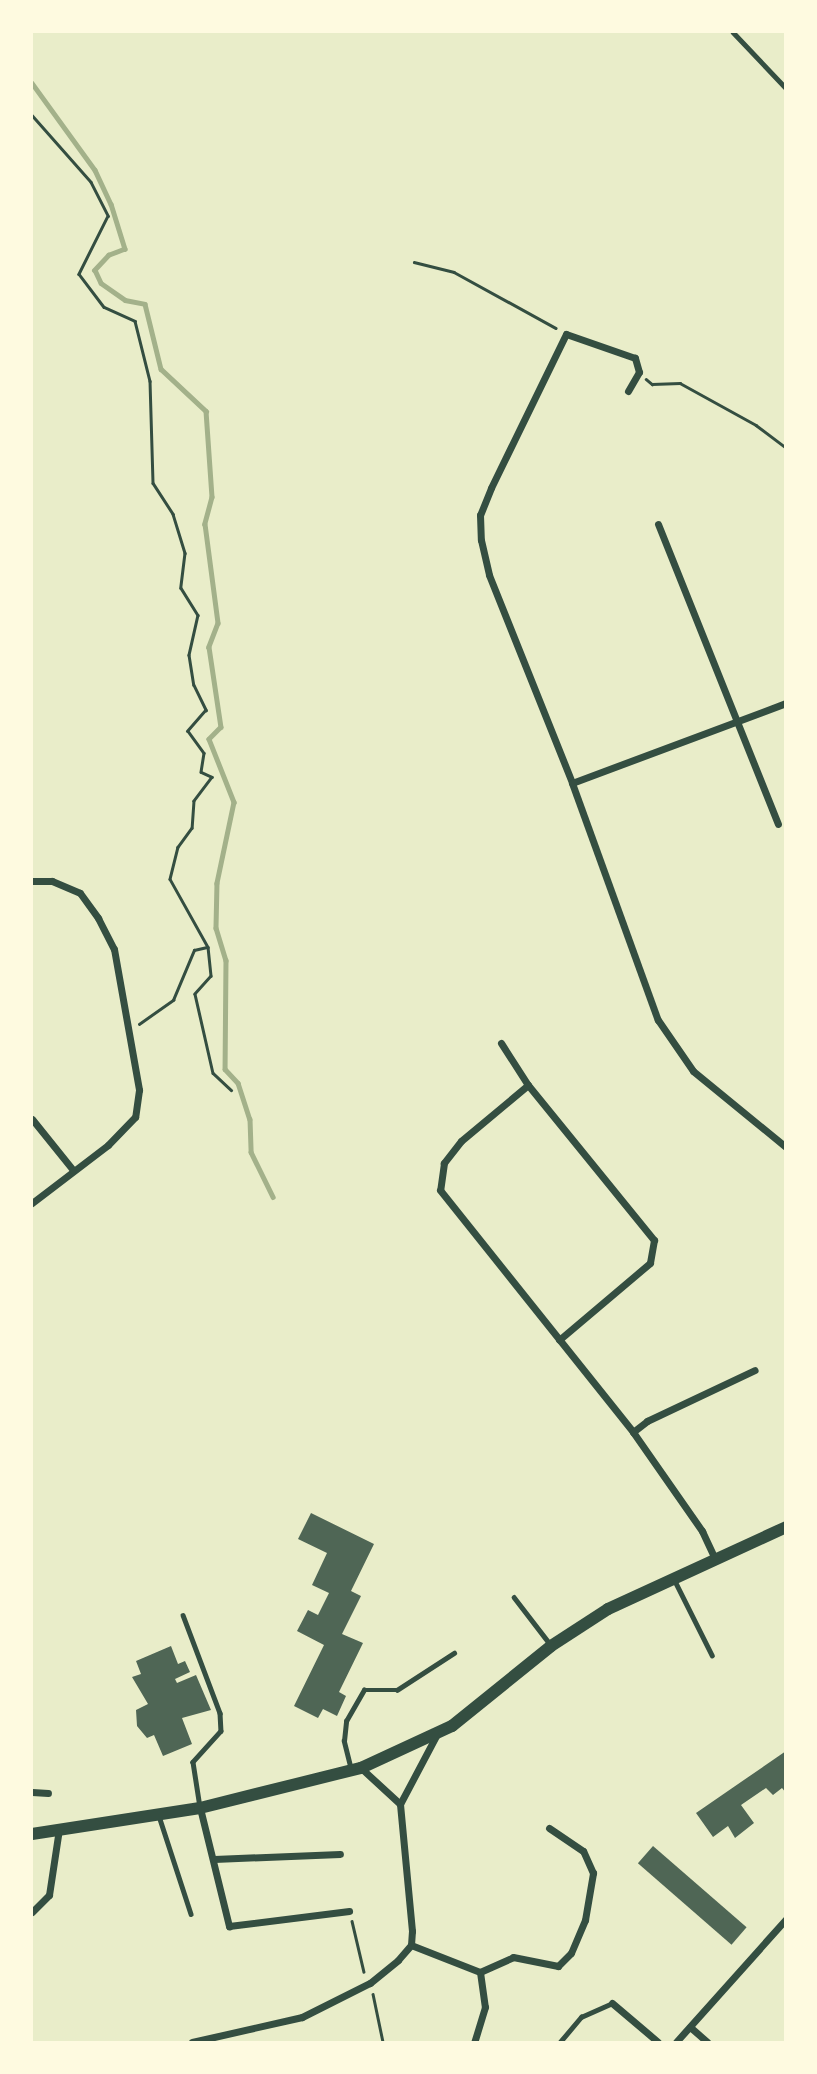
<!DOCTYPE html>
<style>
body{margin:0}
#map{position:relative;width:817px;height:2074px;overflow:hidden;background:#e9edc9;font-family:Poppins,sans-serif}
div>[style]{position:absolute}
.stream>*{height:4.5px;margin:-2.25px;padding:0 2.25px;transform-origin:2.25px;border-radius:2.25px;background:#a3b18a}
.building>*{inset:0;background:#4f6655;transform-origin:0 0}
.path>*{height:2.5px;margin:-1.25px;padding:0 1.25px;transform-origin:1.25px;border-radius:1.25px;background:#344e41}
.service>*{height:4.5px;margin:-2.25px;padding:0 2.25px;transform-origin:2.25px;border-radius:2.25px;background:#344e41}
.minor>*{height:7px;margin:-3.5px;padding:0 3.5px;transform-origin:3.5px;border-radius:3.5px;background:#344e41}
.tertiary>*{height:12px;margin:-6px;padding:0 6px;transform-origin:6px;border-radius:6px;background:#344e41}
span{translate:-50% -50%;white-space:nowrap;text-align:center;line-height:1.15;-webkit-text-stroke:5px #fefae0;paint-order:stroke}
.frame{position:absolute;inset:0;border:33px solid #fefae0;pointer-events:none}
</style>
<div id="map">
<div class="stream">
<div style="left:32px;top:83px;width:107px;rotate:54.1deg"></div>
<div style="left:95px;top:170px;width:38px;rotate:65deg"></div>
<div style="left:111px;top:204px;width:47px;rotate:72.7deg"></div>
<div style="left:125px;top:249px;width:17px;rotate:159deg"></div>
<div style="left:109px;top:255px;width:21px;rotate:133deg"></div>
<div style="left:95px;top:270px;width:14px;rotate:65deg"></div>
<div style="left:101px;top:283px;width:29px;rotate:35deg"></div>
<div style="left:125px;top:300px;width:20px;rotate:11deg"></div>
<div style="left:145px;top:304px;width:67px;rotate:76.2deg"></div>
<div style="left:161px;top:369px;width:62px;rotate:43deg"></div>
<div style="left:206px;top:411px;width:86px;rotate:86deg"></div>
<div style="left:212px;top:497px;width:28px;rotate:105deg"></div>
<div style="left:205px;top:524px;width:100px;rotate:82.5deg"></div>
<div style="left:218px;top:623px;width:26px;rotate:111deg"></div>
<div style="left:209px;top:647px;width:81px;rotate:81.5deg"></div>
<div style="left:221px;top:727px;width:17px;rotate:135deg"></div>
<div style="left:209px;top:739px;width:68px;rotate:68.4deg"></div>
<div style="left:234px;top:802px;width:83px;rotate:101.9deg"></div>
<div style="left:217px;top:883px;width:45px;rotate:91.3deg"></div>
<div style="left:216px;top:928px;width:34px;rotate:73deg"></div>
<div style="left:226px;top:960px;width:109px;rotate:90.5deg"></div>
<div style="left:225px;top:1069px;width:19px;rotate:47deg"></div>
<div style="left:238px;top:1083px;width:38px;rotate:72deg"></div>
<div style="left:250px;top:1119px;width:33px;rotate:88deg"></div>
<div style="left:251px;top:1152px;width:50px;rotate:63.9deg"></div>
</div>
<div class="building">
<div style="clip-path:polygon(311px 1513px,374px 1544px,351px 1591px,361px 1596px,342px 1634px,363px 1643px,339px 1692px,346px 1696px,337px 1716px,323px 1709px,318px 1718px,294px 1706px,324px 1645px,297px 1631px,308px 1610px,318px 1615px,329px 1593px,312px 1585px,327px 1553px,298px 1539px)"></div>
<div style="clip-path:polygon(171px 1646px,178px 1664px,185px 1661px,190px 1672px,175px 1679px,177px 1683px,196px 1675px,211px 1710px,182px 1718px,192px 1744px,163px 1756px,154px 1735px,147px 1738px,137px 1726px,136px 1710px,148px 1704px,132px 1677px,141px 1674px,136px 1661px)"></div>
<div style="clip-path:polygon(786px 1751px,786px 1793px,782px 1788px,773px 1795px,766px 1788px,741px 1805px,754px 1823px,735px 1838px,728px 1826px,713px 1837px,696px 1813px)"></div>
<div style="left:653px;top:1846px;width:124px;height:23px;rotate:41deg"></div>
</div>
<div class="path">
<div style="left:32px;top:115px;width:89px;rotate:48.6deg"></div>
<div style="left:91px;top:182px;width:38px;rotate:63deg"></div>
<div style="left:108px;top:216px;width:65px;rotate:116.6deg"></div>
<div style="left:79px;top:274px;width:41px;rotate:52.9deg"></div>
<div style="left:104px;top:307px;width:34px;rotate:24deg"></div>
<div style="left:135px;top:321px;width:62px;rotate:76deg"></div>
<div style="left:150px;top:381px;width:102px;rotate:88.3deg"></div>
<div style="left:153px;top:483px;width:37px;rotate:57deg"></div>
<div style="left:173px;top:514px;width:41px;rotate:72.9deg"></div>
<div style="left:185px;top:553px;width:35px;rotate:97deg"></div>
<div style="left:181px;top:588px;width:32px;rotate:58deg"></div>
<div style="left:198px;top:615px;width:41px;rotate:102.7deg"></div>
<div style="left:189px;top:655px;width:30px;rotate:81deg"></div>
<div style="left:194px;top:685px;width:28px;rotate:64deg"></div>
<div style="left:206px;top:710px;width:28px;rotate:131deg"></div>
<div style="left:188px;top:731px;width:27px;rotate:54deg"></div>
<div style="left:204px;top:753px;width:19px;rotate:99deg"></div>
<div style="left:201px;top:772px;width:12px;rotate:24deg"></div>
<div style="left:212px;top:777px;width:30px;rotate:127deg"></div>
<div style="left:194px;top:801px;width:27px;rotate:94deg"></div>
<div style="left:192px;top:828px;width:24px;rotate:126deg"></div>
<div style="left:178px;top:847px;width:33px;rotate:104deg"></div>
<div style="left:170px;top:879px;width:78px;rotate:60.8deg"></div>
<div style="left:208px;top:947px;width:29px;rotate:84deg"></div>
<div style="left:211px;top:976px;width:24px;rotate:132deg"></div>
<div style="left:195px;top:994px;width:81px;rotate:77.2deg"></div>
<div style="left:213px;top:1073px;width:25px;rotate:43deg"></div>
<div style="left:414px;top:262px;width:41px;rotate:14deg"></div>
<div style="left:454px;top:272px;width:116px;rotate:28.8deg"></div>
<div style="left:646px;top:379px;width:8px;rotate:40deg"></div>
<div style="left:652px;top:384px;width:28px;rotate:-2deg"></div>
<div style="left:680px;top:383px;width:87px;rotate:28.9deg"></div>
<div style="left:756px;top:425px;width:38px;rotate:37deg"></div>
<div style="left:139px;top:1024px;width:42px;rotate:-35.2deg"></div>
<div style="left:173px;top:1000px;width:54px;rotate:-67.2deg"></div>
<div style="left:194px;top:950px;width:13px;rotate:-13deg"></div>
<div style="left:352px;top:1921px;width:52px;rotate:76.8deg"></div>
<div style="left:373px;top:1994px;width:49px;rotate:78.2deg"></div>
</div>
<div class="service">
<div style="left:733px;top:32px;width:77px;rotate:46.6deg"></div>
<div style="left:675px;top:1581px;width:83px;rotate:63.4deg"></div>
<div style="left:514px;top:1597px;width:59px;rotate:52.5deg"></div>
<div style="left:183px;top:1615px;width:105px;rotate:69.3deg"></div>
<div style="left:220px;top:1713px;width:18px;rotate:87deg"></div>
<div style="left:221px;top:1731px;width:42px;rotate:132.1deg"></div>
<div style="left:193px;top:1762px;width:46px;rotate:81.2deg"></div>
<div style="left:351px;top:1770px;width:30px;rotate:-104deg"></div>
<div style="left:344px;top:1741px;width:20px;rotate:-84deg"></div>
<div style="left:346px;top:1721px;width:36px;rotate:-60deg"></div>
<div style="left:364px;top:1690px;width:33px"></div>
<div style="left:397px;top:1690px;width:68px;rotate:-33deg"></div>
<div style="left:159px;top:1816px;width:103px;rotate:71.9deg"></div>
<div style="left:560px;top:2042px;width:33px;rotate:-50deg"></div>
<div style="left:581px;top:2017px;width:34px;rotate:-24deg"></div>
</div>
<div class="minor">
<div style="left:628px;top:391px;width:22px;rotate:-60deg"></div>
<div style="left:639px;top:372px;width:15px;rotate:-106deg"></div>
<div style="left:635px;top:358px;width:73px;rotate:-160.8deg"></div>
<div style="left:566px;top:334px;width:171px;rotate:116deg"></div>
<div style="left:491px;top:488px;width:29px;rotate:112deg"></div>
<div style="left:480px;top:515px;width:25px;rotate:88deg"></div>
<div style="left:481px;top:540px;width:36px;rotate:77deg"></div>
<div style="left:489px;top:575px;width:224px;rotate:68.2deg"></div>
<div style="left:572px;top:783px;width:252px;rotate:70.1deg"></div>
<div style="left:658px;top:1020px;width:62px;rotate:55.5deg"></div>
<div style="left:693px;top:1071px;width:120px;rotate:39.3deg"></div>
<div style="left:658px;top:524px;width:323px;rotate:68.2deg"></div>
<div style="left:572px;top:783px;width:228px;rotate:-20.5deg"></div>
<div style="left:32px;top:881px;width:20px"></div>
<div style="left:52px;top:881px;width:30px;rotate:23deg"></div>
<div style="left:80px;top:893px;width:31px;rotate:54deg"></div>
<div style="left:98px;top:918px;width:35px;rotate:63deg"></div>
<div style="left:114px;top:949px;width:143px;rotate:79.9deg"></div>
<div style="left:139px;top:1090px;width:27px;rotate:98deg"></div>
<div style="left:135px;top:1117px;width:39px;rotate:134deg"></div>
<div style="left:108px;top:1145px;width:96px;rotate:142.7deg"></div>
<div style="left:501px;top:1043px;width:50px;rotate:57.3deg"></div>
<div style="left:528px;top:1085px;width:200px;rotate:50.9deg"></div>
<div style="left:654px;top:1240px;width:23px;rotate:100deg"></div>
<div style="left:650px;top:1263px;width:119px;rotate:139.8deg"></div>
<div style="left:528px;top:1085px;width:87px;rotate:140.1deg"></div>
<div style="left:461px;top:1141px;width:28px;rotate:128deg"></div>
<div style="left:444px;top:1163px;width:27px;rotate:98deg"></div>
<div style="left:440px;top:1190px;width:310px;rotate:51.4deg"></div>
<div style="left:633px;top:1432px;width:121px;rotate:55.1deg"></div>
<div style="left:702px;top:1531px;width:29px;rotate:65deg"></div>
<div style="left:32px;top:1119px;width:65px;rotate:51.2deg"></div>
<div style="left:633px;top:1432px;width:18px;rotate:-38deg"></div>
<div style="left:647px;top:1421px;width:119px;rotate:-25.3deg"></div>
<div style="left:361px;top:1768px;width:53px;rotate:42.7deg"></div>
<div style="left:400px;top:1804px;width:79px;rotate:-62.1deg"></div>
<div style="left:32px;top:1792px;width:16px;rotate:4deg"></div>
<div style="left:200px;top:1808px;width:122px;rotate:76.2deg"></div>
<div style="left:229px;top:1926px;width:121px;rotate:-7.1deg"></div>
<div style="left:214px;top:1859px;width:126px;rotate:-2.3deg"></div>
<div style="left:32px;top:1912px;width:24px;rotate:-45deg"></div>
<div style="left:49px;top:1895px;width:67px;rotate:-81.4deg"></div>
<div style="left:411px;top:1945px;width:74px;rotate:21.4deg"></div>
<div style="left:480px;top:1972px;width:35px;rotate:82deg"></div>
<div style="left:485px;top:2007px;width:37px;rotate:107deg"></div>
<div style="left:480px;top:1972px;width:36px;rotate:-24deg"></div>
<div style="left:513px;top:1957px;width:46px;rotate:11.3deg"></div>
<div style="left:558px;top:1966px;width:18px;rotate:-45deg"></div>
<div style="left:571px;top:1953px;width:36px;rotate:-67deg"></div>
<div style="left:585px;top:1920px;width:48px;rotate:-80.3deg"></div>
<div style="left:593px;top:1873px;width:24px;rotate:-114deg"></div>
<div style="left:583px;top:1851px;width:41px;rotate:-145.9deg"></div>
<div style="left:612px;top:2003px;width:60px;rotate:40.3deg"></div>
<div style="left:690px;top:2027px;width:23px;rotate:41deg"></div>
<div style="left:192px;top:2042px;width:113px;rotate:-12.8deg"></div>
<div style="left:302px;top:2017px;width:76px;rotate:-26.6deg"></div>
<div style="left:370px;top:1983px;width:36px;rotate:-39deg"></div>
<div style="left:398px;top:1960px;width:20px;rotate:-49deg"></div>
<div style="left:411px;top:1945px;width:14px;rotate:-86deg"></div>
<div style="left:412px;top:1931px;width:128px;rotate:-95.4deg"></div>
<div style="left:676px;top:2042px;width:165px;rotate:-48.2deg"></div>
</div>
<div class="tertiary">
<div style="left:32px;top:1834px;width:170px;rotate:-8.8deg"></div>
<div style="left:200px;top:1808px;width:166px;rotate:-14deg"></div>
<div style="left:361px;top:1768px;width:100px;rotate:-24.8deg"></div>
<div style="left:452px;top:1726px;width:127px;rotate:-38.9deg"></div>
<div style="left:551px;top:1646px;width:68px;rotate:-33deg"></div>
<div style="left:608px;top:1609px;width:196px;rotate:-24.7deg"></div>
</div>
<div class="frame"></div>
</div>
